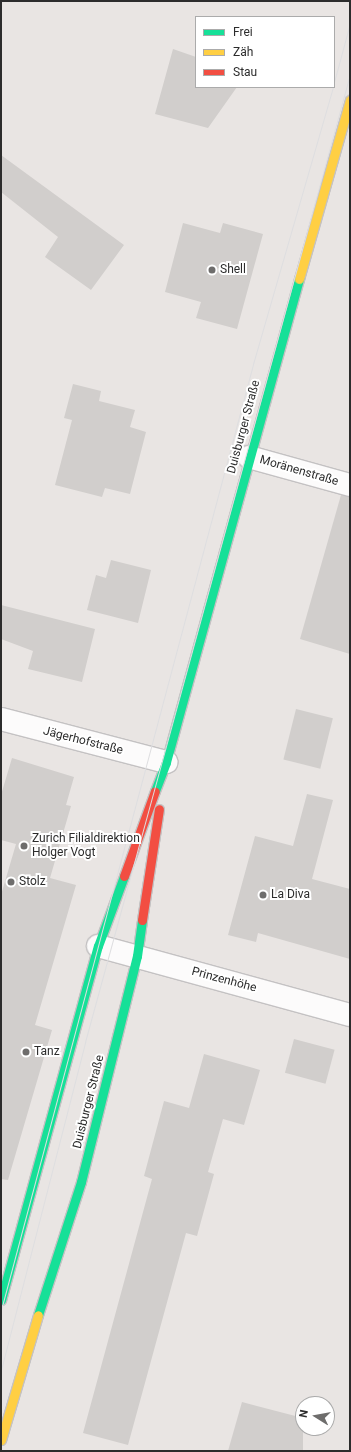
<!DOCTYPE html>
<meta charset="utf-8">
<style>
body{margin:0}
#map{position:relative;width:351px;height:1452px;overflow:hidden;background:#e9e5e3;font-family:Roboto,sans-serif}
div>[style]{position:absolute}
.building>*{inset:0;background:#d1cecc;transform-origin:0 0}
.roads{filter:drop-shadow(1px 0 #c4c2c3) drop-shadow(-1px 0 #c4c2c3) drop-shadow(0 1px #c4c2c3) drop-shadow(0 -1px #c4c2c3)}
.street>*{height:22px;margin:-11px;padding:0 11px;transform-origin:11px;border-radius:11px;background:#fcfbfb}
.fast>*{height:9px;margin:-4.5px;padding:0 4.5px;transform-origin:4.5px;border-radius:4.5px;background:#16e098}
.slow>*{height:9px;margin:-4.5px;padding:0 4.5px;transform-origin:4.5px;border-radius:4.5px;background:#ffcf43}
.jam>*{height:9px;margin:-4.5px;padding:0 4.5px;transform-origin:4.5px;border-radius:4.5px;background:#f24e42}
.tram>*{height:1px;margin:-0.5px;padding:0 0.5px;transform-origin:0.5px;border-radius:0.5px;background:#dedee0}
.dots>*{width:11px;height:11px;translate:-50% -50%;box-sizing:border-box;border:2px solid #fff;border-radius:50%}
span{translate:-50% -50%;white-space:nowrap;text-align:center;line-height:1.15;-webkit-text-stroke:4px #fff;paint-order:stroke}
.poi-label{font-size:12px;color:#2c2c2c}
.left{translate:0 -50%;text-align:left}
.street-label{font-size:12px;color:#2c2c2c}
.frame{position:absolute;inset:0;border:2px solid #2c2c2c;pointer-events:none}
.legend{position:absolute;left:195px;top:16px;width:140px;height:72px;box-sizing:border-box;background:#fff;border:1px solid #ababab;margin:0;padding:5px 7px;list-style:none;font-size:12px;color:#2c2c2c}
.legend li{display:flex;align-items:center;gap:8px;height:20px}
.legend b{width:20px;border:1px solid #ababab}
.north{position:absolute;left:295px;top:1396px;width:40px;height:40px;box-sizing:border-box;background:#fff;border:1px solid #ababab;border-radius:50%;rotate:281deg;font-size:11px;font-weight:700;line-height:16px;text-align:center;color:#2c2c2c}
.north::after{content:'';display:block;margin:auto;width:14px;height:18px;background:#6e6d6c;clip-path:polygon(50% 0,100% 100%,50% 72%,0 100%)}
</style>
<div id="map">
<div class="building">
<div style="clip-path:polygon(173px 49px,196px 57px,196px 87px,237px 87px,208px 128px,155px 114px)"></div>
<div style="clip-path:polygon(1px 155px,124px 245px,91px 290px,45px 257px,58px 237px,1px 192px)"></div>
<div style="clip-path:polygon(183px 223px,220px 233px,223px 223px,263px 234px,237px 329px,196px 318px,201px 302px,165px 292px)"></div>
<div style="clip-path:polygon(73px 384px,101px 391px,99px 401px,135px 410px,130px 427px,146px 432px,130px 494px,105px 488px,102px 497px,55px 485px,72px 420px,64px 418px)"></div>
<div style="clip-path:polygon(341px 495px,350px 497px,350px 654px,300px 639px)"></div>
<div style="clip-path:polygon(111px 560px,151px 570px,138px 623px,87px 610px,96px 575px,106px 578px)"></div>
<div style="clip-path:polygon(1px 605px,95px 629px,82px 682px,28px 669px,33px 651px,1px 639px)"></div>
<div style="left:296px;top:709px;width:38px;height:52px;rotate:14deg"></div>
<div style="clip-path:polygon(12px 758px,74px 777px,66px 805px,71px 806px,50px 878px,76px 885px,35px 1025px,52px 1030px,8px 1180px,1px 1179px,1px 895px,16px 844px,1px 840px,1px 795px)"></div>
<div style="clip-path:polygon(307px 794px,333px 800px,312px 879px,350px 889px,350px 959px,258px 933px,256px 942px,228px 935px,255px 836px,293px 846px)"></div>
<div style="left:294px;top:1039px;width:42px;height:35px;rotate:15deg"></div>
<div style="clip-path:polygon(204px 1054px,260px 1070px,244px 1125px,223px 1119px,208px 1172px,214px 1174px,197px 1236px,186px 1233px,128px 1445px,83px 1433px,152px 1179px,144px 1176px,164px 1101px,189px 1108px)"></div>
<div style="clip-path:polygon(242px 1402px,303px 1418px,303px 1451px,228px 1451px)"></div>
</div>
<div class="roads">
<div class="street">
<div style="left:249px;top:457px;width:105px;rotate:15.5deg"></div>
<div style="left:1px;top:719px;width:171px;rotate:14.6deg"></div>
<div style="left:98px;top:946px;width:261px;rotate:15.3deg"></div>
</div>
<div class="fast">
<div style="left:155px;top:791px;width:31px;rotate:-69deg"></div>
<div style="left:166px;top:762px;width:501px;rotate:-74.6deg"></div>
<div style="left:1px;top:1300px;width:367px;rotate:-74.7deg"></div>
<div style="left:98px;top:946px;width:75px;rotate:-69.6deg"></div>
<div style="left:38px;top:1315px;width:140px;rotate:-72.1deg"></div>
<div style="left:81px;top:1182px;width:233px;rotate:-76.1deg"></div>
<div style="left:137px;top:956px;width:36px;rotate:-82deg"></div>
</div>
<div class="slow">
<div style="left:299px;top:279px;width:186px;rotate:-74.1deg"></div>
<div style="left:1px;top:1440px;width:130px;rotate:-73.5deg"></div>
</div>
<div class="jam">
<div style="left:124px;top:876px;width:90px;rotate:-70deg"></div>
<div style="left:142px;top:920px;width:112px;rotate:-81.3deg"></div>
</div>
</div>
<div class="tram">
<div style="left:334px;top:82px;width:61px;rotate:-74.8deg"></div>
<div style="left:1px;top:1310px;width:979px;rotate:-75.08deg"></div>
<div style="left:253px;top:364px;width:288px;rotate:-73.9deg"></div>
<div style="left:1px;top:1370px;width:339px;rotate:-75.6deg"></div>
<div style="left:85px;top:1042px;width:1004px;rotate:-74.69deg"></div>
</div>
<div class="dots">
<div style="left:212px;top:270px;background:#6e6d6c"></div>
<div style="left:24px;top:846px;background:#6e6d6c"></div>
<div style="left:11px;top:882px;background:#6e6d6c"></div>
<div style="left:263px;top:895px;background:#6e6d6c"></div>
<div style="left:26px;top:1052px;background:#6e6d6c"></div>
</div>
<div class="poi-label">
<span class="left" style="left:220px;top:270px">Shell</span>
<span class="left" style="left:32px;top:846px">Zurich Filialdirektion<br>Holger Vogt</span>
<span class="left" style="left:19px;top:882px">Stolz</span>
<span class="left" style="left:271px;top:895px">La Diva</span>
<span class="left" style="left:34px;top:1052px">Tanz</span>
</div>
<div class="street-label">
<span style="left:244px;top:427px;rotate:-75deg">Duisburger Straße</span>
<span style="left:299px;top:471px;rotate:16deg">Moränenstraße</span>
<span style="left:83px;top:741px;rotate:14deg">Jägerhofstraße</span>
<span style="left:224px;top:980px;rotate:15deg">Prinzenhöhe</span>
<span style="left:89px;top:1102px;rotate:-76deg">Duisburger Straße</span>
</div>
<div class="frame"></div>
<ul class="legend">
<li><b style="height:5px;background:#16e098"></b>Frei</li>
<li><b style="height:5px;background:#ffcf43"></b>Zäh</li>
<li><b style="height:5px;background:#f24e42"></b>Stau</li>
</ul>
<div class="north">N</div>
</div>
